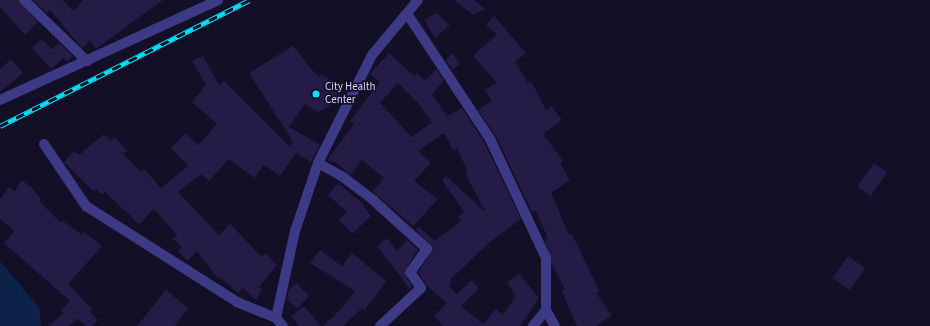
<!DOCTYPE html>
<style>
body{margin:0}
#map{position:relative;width:930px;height:326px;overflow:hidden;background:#130f26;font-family:"Source Sans 3",sans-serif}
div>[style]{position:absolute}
.water>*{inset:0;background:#0c2248}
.building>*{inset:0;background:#241b47;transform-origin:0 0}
.street>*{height:10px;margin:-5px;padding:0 5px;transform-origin:5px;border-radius:5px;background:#3d3a85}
.rail>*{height:4.5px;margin-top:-2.25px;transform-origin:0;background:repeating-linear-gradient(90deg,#130f26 0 9px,#00e5ff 0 18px);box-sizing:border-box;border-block:1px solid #00e5ff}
.dots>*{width:11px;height:11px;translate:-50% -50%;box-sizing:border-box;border:2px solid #130f26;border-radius:50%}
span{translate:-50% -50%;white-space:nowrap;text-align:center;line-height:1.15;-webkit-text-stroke:3.5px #130f26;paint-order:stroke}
.poi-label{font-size:11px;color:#d9d4ff}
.left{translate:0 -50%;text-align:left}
</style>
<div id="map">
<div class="water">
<div style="clip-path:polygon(0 261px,39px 307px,41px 326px,0 326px)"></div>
</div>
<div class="building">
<div style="clip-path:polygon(0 0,18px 0,38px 22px,25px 35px,0 7px)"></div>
<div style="clip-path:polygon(33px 0,62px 0,74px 11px,83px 0,163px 0,96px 49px,90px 41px,82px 48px,50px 10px,47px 13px)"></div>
<div style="clip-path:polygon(454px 0,474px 0,485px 9px,473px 15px)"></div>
<div style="clip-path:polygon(436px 13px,450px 25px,435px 38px,424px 20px)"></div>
<div style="clip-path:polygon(494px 16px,526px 53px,515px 62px,528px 83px,531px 81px,546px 110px,551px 106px,562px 120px,543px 134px,563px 161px,560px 163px,570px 180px,551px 193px,569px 235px,572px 234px,592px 276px,599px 291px,596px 293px,612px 315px,596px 326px,577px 326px,561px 290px,565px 289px,552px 264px,545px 240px,548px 238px,535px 210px,532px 212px,496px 136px,478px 110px,492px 101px,485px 90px,497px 83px,473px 56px,497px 34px,486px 25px)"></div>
<div style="clip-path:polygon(42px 39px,51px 49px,59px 43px,73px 56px,67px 62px,63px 58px,51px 69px,32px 48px)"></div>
<div style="clip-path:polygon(293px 46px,318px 77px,322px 75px,337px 84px,338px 97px,329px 107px,318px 112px,305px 104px,289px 127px,320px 145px,311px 162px,296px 153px,280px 176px,264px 165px,254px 178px,229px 159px,209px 181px,201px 174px,178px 192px,219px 235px,230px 224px,262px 257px,265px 253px,277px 265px,259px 287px,262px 290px,256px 300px,243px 288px,238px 293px,220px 277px,218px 279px,197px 251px,188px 261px,178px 251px,182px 247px,173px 239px,177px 235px,154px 209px,139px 224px,105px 192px,102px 195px,96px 189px,94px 192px,64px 162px,74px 151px,79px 155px,104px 134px,110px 141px,115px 137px,127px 151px,123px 154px,141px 172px,144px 169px,161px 188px,188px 166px,171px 148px,185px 133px,198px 145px,217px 124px,192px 102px,206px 85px,192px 61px,203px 56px,219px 85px,224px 81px,289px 146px,293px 142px,249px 73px)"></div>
<div style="clip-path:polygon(evenodd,389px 53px,414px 76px,417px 73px,425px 81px,436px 69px,444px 81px,432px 94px,447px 116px,462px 108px,484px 142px,521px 219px,489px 243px,450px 280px,452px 282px,449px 286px,457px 294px,472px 280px,479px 289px,461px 306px,483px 324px,496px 309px,503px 315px,516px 296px,507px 282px,519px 274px,539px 298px,520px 326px,443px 326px,434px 316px,447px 303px,427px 286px,418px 272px,433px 250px,416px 230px,419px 227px,435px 241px,461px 221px,458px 217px,464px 212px,442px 180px,446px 176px,486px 213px,465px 173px,468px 172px,457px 148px,453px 150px,444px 133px,418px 151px,431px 163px,414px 181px,438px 199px,413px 226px,372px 191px,384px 178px,362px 160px,351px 175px,336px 163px,327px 160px,354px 124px,350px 121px,380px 82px,370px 74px,389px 53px,398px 83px,418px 103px,432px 122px,412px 137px,380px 103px,398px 83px)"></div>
<div style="clip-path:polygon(452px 53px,460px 64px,452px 70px,446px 60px)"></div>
<div style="clip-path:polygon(11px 59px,23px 73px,0 92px,0 69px)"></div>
<div style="left:874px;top:163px;width:16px;height:29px;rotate:35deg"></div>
<div style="clip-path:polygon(22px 180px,32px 188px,41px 199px,39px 201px,60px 222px,62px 220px,82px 235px,84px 232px,102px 246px,68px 284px,92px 309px,90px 312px,98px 320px,92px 326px,86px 326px,78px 319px,68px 326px,49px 326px,64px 313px,61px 310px,70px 301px,4px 243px,14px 231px,0 219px,0 199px,9px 187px,15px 191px)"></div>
<div style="clip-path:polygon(338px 183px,361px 202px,371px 216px,352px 234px,339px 220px,347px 212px,328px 195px)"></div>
<div style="clip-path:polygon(387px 238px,397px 251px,407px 240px,418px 250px,404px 271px,412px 287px,410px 289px,377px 246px)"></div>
<div style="clip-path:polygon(320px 250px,342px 266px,352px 253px,386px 281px,365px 310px,362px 308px,343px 326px,323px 326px,343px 307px,355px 291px,310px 263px)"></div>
<div style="left:848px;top:256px;width:21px;height:27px;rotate:35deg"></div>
<div style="clip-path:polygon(296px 283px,309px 296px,297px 309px,287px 299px,289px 290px)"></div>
<div style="clip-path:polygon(166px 290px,188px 308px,175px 326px,137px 326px)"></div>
<div style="clip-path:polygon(304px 306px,321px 326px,299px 326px,291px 316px)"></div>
</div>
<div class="street">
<div style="left:24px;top:0;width:88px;rotate:44.1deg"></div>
<div style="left:408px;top:15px;width:149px;rotate:56.5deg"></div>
<div style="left:490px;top:139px;width:132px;rotate:64.8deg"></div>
<div style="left:546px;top:258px;width:52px;rotate:90deg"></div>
<div style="left:546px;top:310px;width:21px;rotate:129deg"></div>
<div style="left:0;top:100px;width:240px;rotate:-24.6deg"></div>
<div style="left:44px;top:144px;width:75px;rotate:55.9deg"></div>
<div style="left:86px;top:206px;width:179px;rotate:32.4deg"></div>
<div style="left:237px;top:302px;width:42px;rotate:22.3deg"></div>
<div style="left:318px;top:163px;width:29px;rotate:29deg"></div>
<div style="left:343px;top:177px;width:38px;rotate:37deg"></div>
<div style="left:373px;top:200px;width:73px;rotate:42.2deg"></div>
<div style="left:427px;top:249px;width:29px;rotate:126deg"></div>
<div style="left:410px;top:272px;width:19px;rotate:55deg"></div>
<div style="left:421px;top:288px;width:56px;rotate:137.2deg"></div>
<div style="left:546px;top:310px;width:18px;rotate:61deg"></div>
<div style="left:283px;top:326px;width:11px;rotate:-131deg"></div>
<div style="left:276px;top:318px;width:89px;rotate:-77.7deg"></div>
<div style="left:295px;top:231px;width:72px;rotate:-71.3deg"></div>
<div style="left:318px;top:163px;width:121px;rotate:-63.4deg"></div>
<div style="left:372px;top:55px;width:72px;rotate:-50.1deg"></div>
</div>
<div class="rail">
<div style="left:0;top:126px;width:279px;rotate:-26.8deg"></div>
</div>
<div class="dots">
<div style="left:316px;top:94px;background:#00e5ff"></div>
</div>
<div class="poi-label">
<span class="left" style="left:325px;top:94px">City Health<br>Center</span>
</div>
</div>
